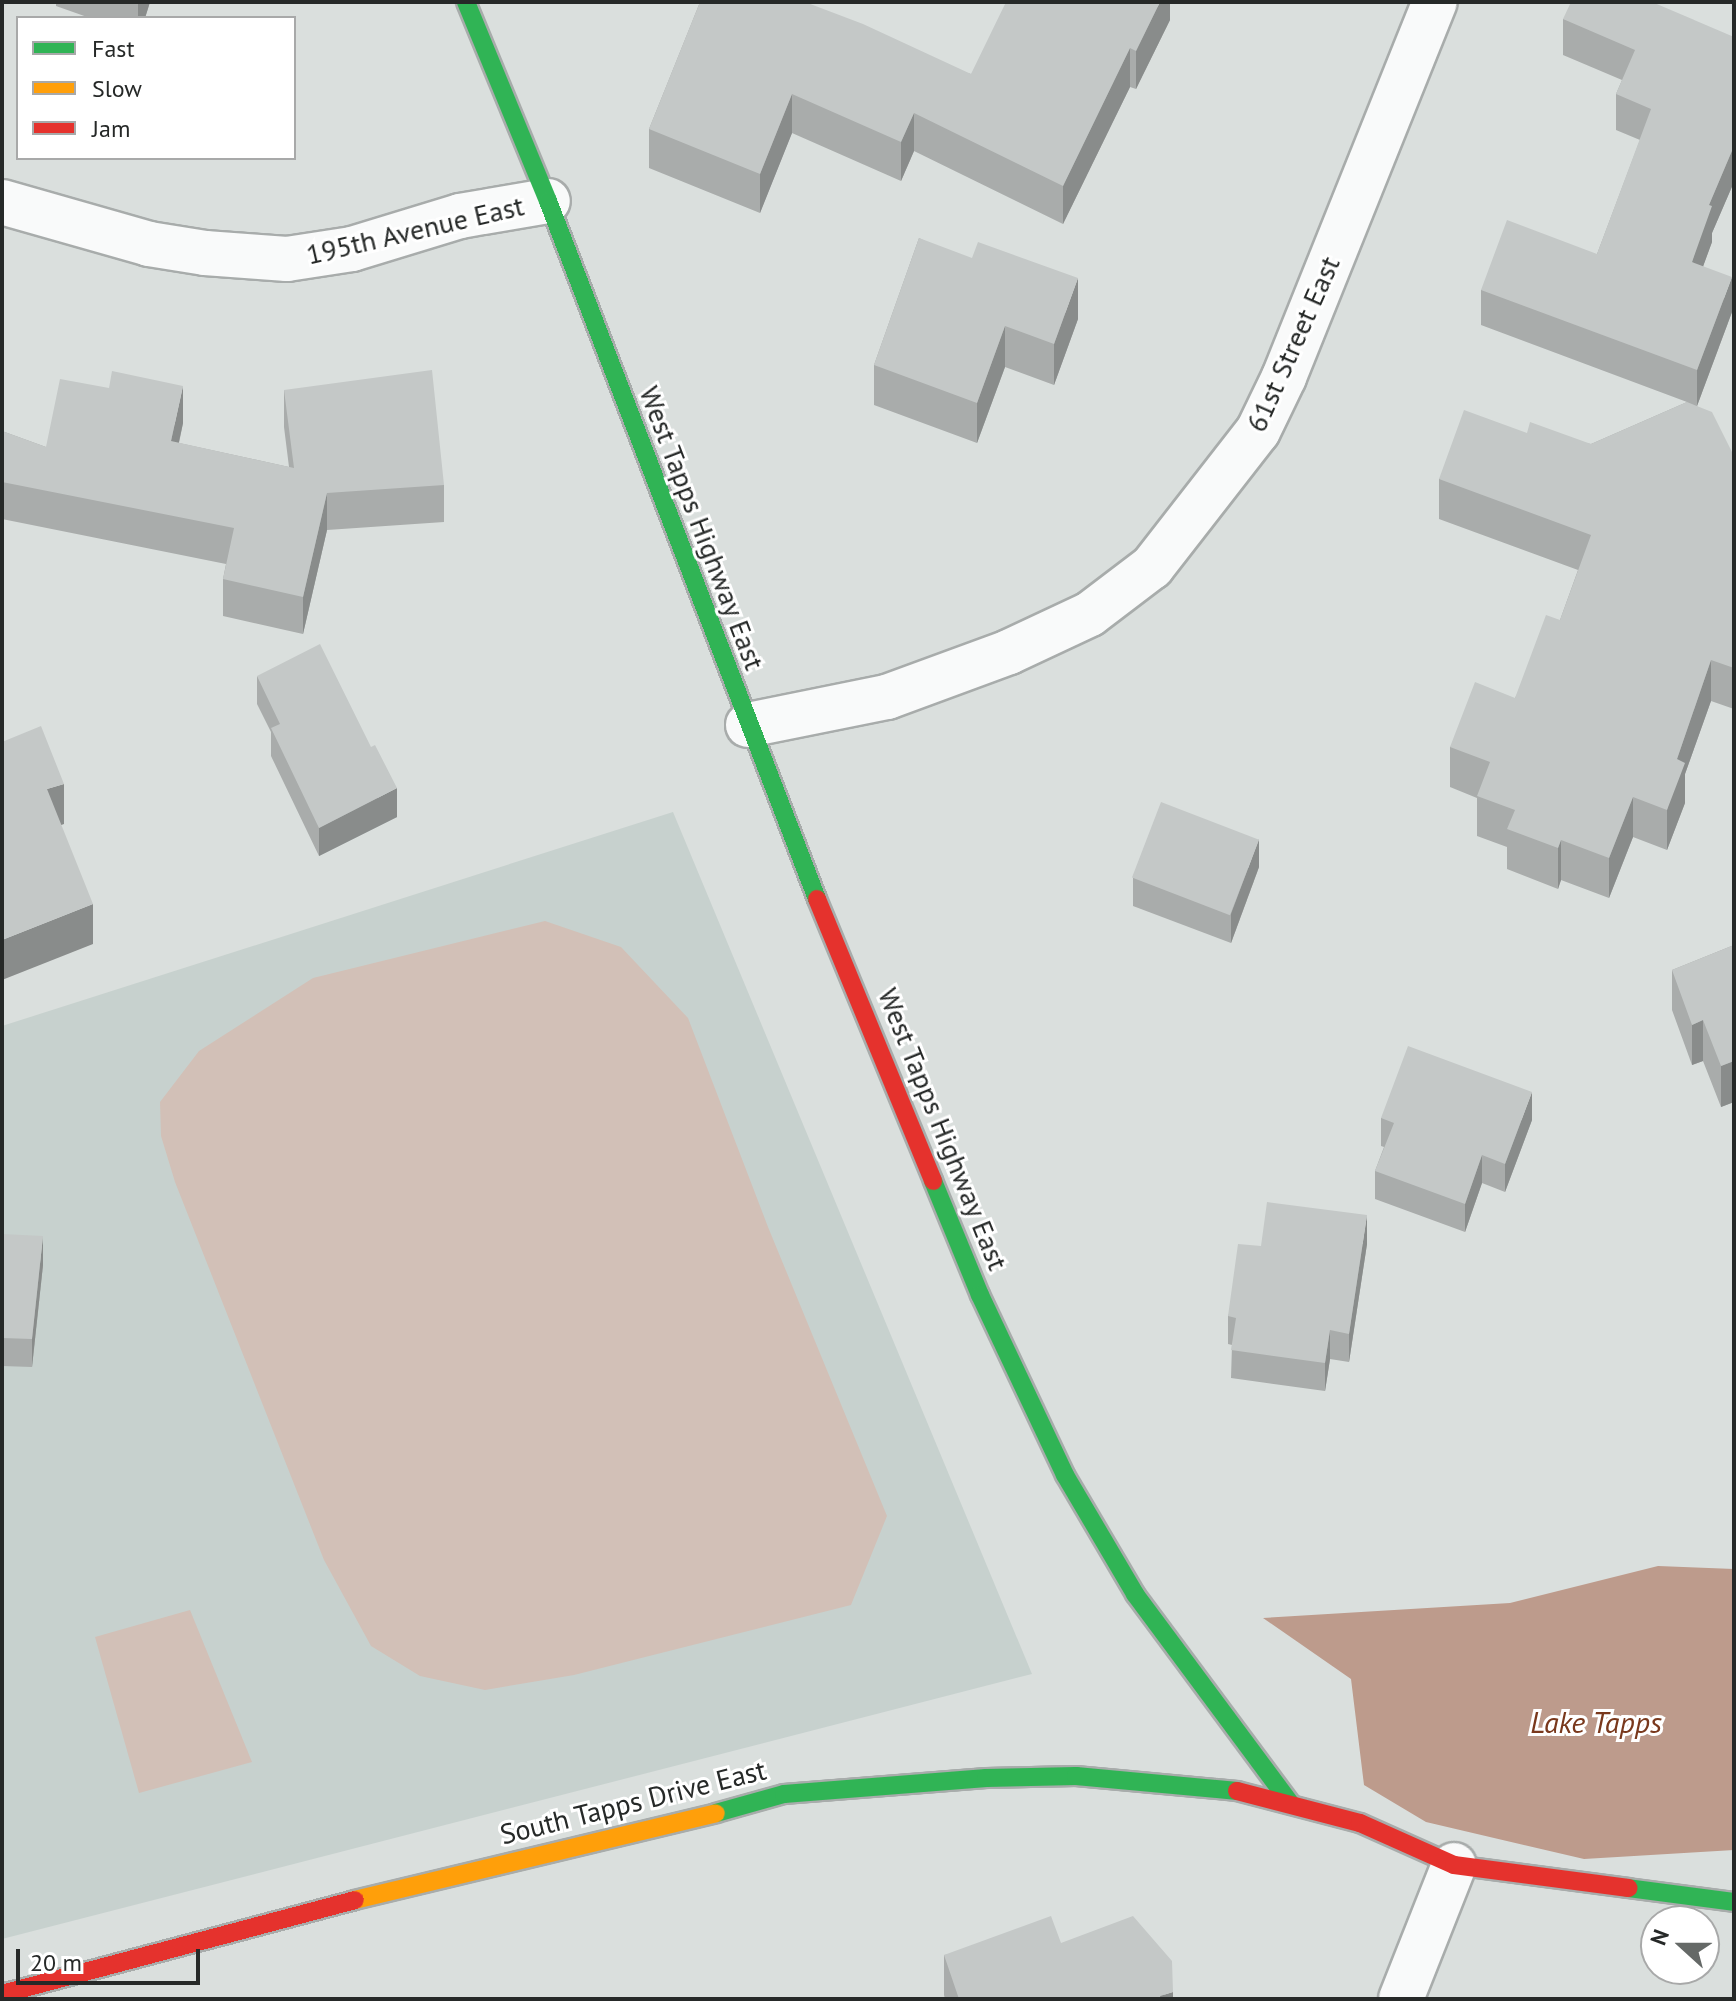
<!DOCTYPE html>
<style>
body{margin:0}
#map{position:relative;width:1736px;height:2001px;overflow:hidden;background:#dadfdd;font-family:"PT Sans",sans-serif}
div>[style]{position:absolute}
.built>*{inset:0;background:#c7d1ce}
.green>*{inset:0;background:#d2c0b7}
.water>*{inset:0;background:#bd9b8c}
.roads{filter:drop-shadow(2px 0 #a8acab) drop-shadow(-2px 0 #a8acab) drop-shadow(0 2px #a8acab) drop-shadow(0 -2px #a8acab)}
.street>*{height:44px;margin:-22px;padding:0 22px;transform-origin:22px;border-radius:22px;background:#f9fafa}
.fast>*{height:18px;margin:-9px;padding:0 9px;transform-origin:9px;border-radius:9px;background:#30b455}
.slow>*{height:18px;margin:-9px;padding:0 9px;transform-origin:9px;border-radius:9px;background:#ff9f0a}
.jam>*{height:18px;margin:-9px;padding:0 9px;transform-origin:9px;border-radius:9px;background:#e5322d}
.wall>*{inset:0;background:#a9acab}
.shaded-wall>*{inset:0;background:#898c8b}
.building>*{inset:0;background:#c4c8c7;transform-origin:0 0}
span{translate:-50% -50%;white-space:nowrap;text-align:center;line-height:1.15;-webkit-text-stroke:6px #fff;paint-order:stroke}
.street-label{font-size:28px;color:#262928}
.water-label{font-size:30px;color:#79381c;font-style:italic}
.frame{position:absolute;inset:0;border:4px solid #262928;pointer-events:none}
.legend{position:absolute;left:16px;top:16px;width:280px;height:144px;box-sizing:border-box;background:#fff;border:2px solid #a8a9a9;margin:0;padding:10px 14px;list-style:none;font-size:24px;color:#262928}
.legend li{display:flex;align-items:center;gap:16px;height:40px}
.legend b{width:40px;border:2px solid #a8a9a9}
.north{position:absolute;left:1640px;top:1905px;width:80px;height:80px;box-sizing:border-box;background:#fff;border:2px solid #a8a9a9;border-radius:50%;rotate:291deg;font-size:22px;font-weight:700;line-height:32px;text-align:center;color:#262928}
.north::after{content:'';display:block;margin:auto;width:28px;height:36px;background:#656967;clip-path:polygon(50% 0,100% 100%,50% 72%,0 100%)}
.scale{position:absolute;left:16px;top:1949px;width:184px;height:36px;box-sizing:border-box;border:4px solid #262928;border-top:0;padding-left:10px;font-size:24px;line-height:28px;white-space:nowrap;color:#262928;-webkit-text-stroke:6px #fff;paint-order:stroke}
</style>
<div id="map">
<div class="built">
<div style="clip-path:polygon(673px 812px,1032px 1674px,2px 1939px,2px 1026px)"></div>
</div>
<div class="green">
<div style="clip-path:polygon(545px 921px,621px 947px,688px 1018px,768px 1227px,887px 1516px,851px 1605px,574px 1675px,485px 1690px,420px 1676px,371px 1646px,324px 1560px,175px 1182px,161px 1136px,160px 1102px,199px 1051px,313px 978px)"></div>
<div style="clip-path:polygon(190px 1610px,252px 1762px,139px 1793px,95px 1637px)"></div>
</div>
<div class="water">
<div style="clip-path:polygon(1658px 1566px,1734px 1569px,1734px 1850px,1584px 1859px,1426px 1822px,1364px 1785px,1351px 1679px,1263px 1618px,1510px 1603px)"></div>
</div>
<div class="roads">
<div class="street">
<div style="left:2px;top:202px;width:153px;rotate:15.9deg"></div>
<div style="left:149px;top:244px;width:57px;rotate:9.1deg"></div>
<div style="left:205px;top:253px;width:82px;rotate:4.2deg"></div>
<div style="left:287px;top:259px;width:66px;rotate:-8.7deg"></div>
<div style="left:352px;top:249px;width:113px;rotate:-17deg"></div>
<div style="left:460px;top:216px;width:89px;rotate:-9.7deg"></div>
<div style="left:748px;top:725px;width:142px;rotate:-11.4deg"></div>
<div style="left:887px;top:697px;width:130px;rotate:-20.2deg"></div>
<div style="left:1009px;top:652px;width:89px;rotate:-25.1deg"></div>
<div style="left:1090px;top:614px;width:78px;rotate:-37.2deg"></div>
<div style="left:1152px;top:567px;width:172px;rotate:-52.1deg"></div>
<div style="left:1258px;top:431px;width:60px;rotate:-64.3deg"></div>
<div style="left:1284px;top:377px;width:404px;rotate:-68.1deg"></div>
<div style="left:1401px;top:1999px;width:144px;rotate:-68.4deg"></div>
</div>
<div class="fast">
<div style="left:466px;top:2px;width:215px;rotate:67.6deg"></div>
<div style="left:548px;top:201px;width:748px;rotate:68.92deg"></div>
<div style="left:933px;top:1181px;width:123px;rotate:67.6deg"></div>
<div style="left:980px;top:1295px;width:199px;rotate:64.7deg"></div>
<div style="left:1065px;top:1475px;width:138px;rotate:59.5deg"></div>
<div style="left:1135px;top:1594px;width:262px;rotate:53.4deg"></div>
<div style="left:716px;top:1813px;width:71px;rotate:-15.6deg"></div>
<div style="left:784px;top:1794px;width:203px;rotate:-4.5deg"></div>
<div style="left:986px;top:1778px;width:90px;rotate:-1.3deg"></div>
<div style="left:1076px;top:1776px;width:162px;rotate:5.3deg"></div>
<div style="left:1628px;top:1888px;width:107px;rotate:7.5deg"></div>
</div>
<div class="slow">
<div style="left:355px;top:1900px;width:371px;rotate:-13.5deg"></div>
</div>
<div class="jam">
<div style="left:817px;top:899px;width:305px;rotate:67.6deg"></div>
<div style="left:1237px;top:1791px;width:127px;rotate:14.6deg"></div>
<div style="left:1360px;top:1823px;width:103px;rotate:24.1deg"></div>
<div style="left:1454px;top:1865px;width:176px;rotate:7.5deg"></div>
<div style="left:2px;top:1994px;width:365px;rotate:-14.9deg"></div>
</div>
</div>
<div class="wall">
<div style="clip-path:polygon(56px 2px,150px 2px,145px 18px,90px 18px,56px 6px)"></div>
<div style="clip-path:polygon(700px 2px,971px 74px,1170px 2px,1170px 20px,1136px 89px,1130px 87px,1063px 224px,914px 151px,901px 181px,792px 133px,760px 213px,649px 168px,649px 129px)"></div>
<div style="clip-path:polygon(1563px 19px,1734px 37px,1734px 182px,1712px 233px,1712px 242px,1703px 266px,1732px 312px,1697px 406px,1734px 456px,1734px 709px,1711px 701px,1685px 774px,1685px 803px,1667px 850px,1633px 837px,1609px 898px,1561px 880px,1558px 889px,1507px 869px,1507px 847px,1477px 836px,1477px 798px,1450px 787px,1450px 747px,1515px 698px,1560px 620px,1578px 570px,1439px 519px,1439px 479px,1527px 433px,1591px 444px,1687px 402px,1481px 325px,1481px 290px,1597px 254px,1640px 140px,1616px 130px,1616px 94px,1622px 80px,1563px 55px)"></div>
<div style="clip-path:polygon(919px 238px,1078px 319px,1054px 385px,1005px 367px,977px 443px,874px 405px,874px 365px)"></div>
<div style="clip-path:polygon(284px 390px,444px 485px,444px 522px,327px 530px,303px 634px,223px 616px,223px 579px,226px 564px,2px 519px,2px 431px,46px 447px,183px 423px,179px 443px,289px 467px,284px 427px)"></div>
<div style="clip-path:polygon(257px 676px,397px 817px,319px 856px,271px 756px,271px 732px,257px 704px)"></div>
<div style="clip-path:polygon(1259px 867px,1231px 943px,1133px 906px,1133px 878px)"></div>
<div style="clip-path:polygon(1734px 945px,1734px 1102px,1721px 1107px,1703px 1061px,1692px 1065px,1672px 1010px,1672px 970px)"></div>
<div style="clip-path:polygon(1381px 1118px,1532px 1120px,1505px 1192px,1482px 1183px,1465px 1232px,1375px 1199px,1375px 1171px,1384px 1147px,1381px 1146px)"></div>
<div style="clip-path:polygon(2px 1234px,43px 1265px,32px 1367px,2px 1366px)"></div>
<div style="clip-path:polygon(1367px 1244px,1349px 1362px,1330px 1359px,1325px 1391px,1231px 1378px,1232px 1345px,1228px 1344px,1228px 1316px,1261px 1246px)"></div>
<div style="clip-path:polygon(1061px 1943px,1173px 1999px,945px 1999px,944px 1995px,944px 1955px)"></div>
</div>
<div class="shaded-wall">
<div style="clip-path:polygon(138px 2px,150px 2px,145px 18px,138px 18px)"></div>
<div style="clip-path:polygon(1160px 2px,1170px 2px,1170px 20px,1136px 89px,1136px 51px)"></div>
<div style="clip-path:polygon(1130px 48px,1130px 87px,1063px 224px,1063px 186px)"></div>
<div style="clip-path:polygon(792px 94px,792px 133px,760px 213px,760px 174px)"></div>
<div style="clip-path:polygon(914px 113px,914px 151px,901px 181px,901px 142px)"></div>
<div style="clip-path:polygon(1734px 146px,1734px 182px,1712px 233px,1712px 242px,1692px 297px,1692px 262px,1709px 205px)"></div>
<div style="clip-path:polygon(1732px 277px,1732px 312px,1697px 406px,1697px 370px)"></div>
<div style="clip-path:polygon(1078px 278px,1078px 319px,1054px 385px,1054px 344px)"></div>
<div style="clip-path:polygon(1005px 326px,1005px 367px,977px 443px,977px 403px)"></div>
<div style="clip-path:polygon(183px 386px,183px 423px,171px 478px,171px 441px)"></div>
<div style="clip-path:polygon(327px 493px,327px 530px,303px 634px,303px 597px)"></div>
<div style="clip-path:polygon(1711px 660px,1711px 701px,1685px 774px,1685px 803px,1667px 850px,1667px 810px,1677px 759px)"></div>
<div style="clip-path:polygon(64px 784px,64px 824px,47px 830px,47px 789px)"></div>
<div style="clip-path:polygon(397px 788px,397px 817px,319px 856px,319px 828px)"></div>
<div style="clip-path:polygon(1633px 797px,1633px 837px,1609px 898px,1609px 858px)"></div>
<div style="clip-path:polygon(1259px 839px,1259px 867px,1231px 943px,1231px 914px)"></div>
<div style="clip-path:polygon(1561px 840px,1561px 880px,1558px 889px,1558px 848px)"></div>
<div style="clip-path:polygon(93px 904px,93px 944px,2px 980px,2px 940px)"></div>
<div style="clip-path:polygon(1703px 1020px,1703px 1061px,1692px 1065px,1692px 1025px)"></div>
<div style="clip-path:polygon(1734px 1061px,1734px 1102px,1721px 1107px,1721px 1066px)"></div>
<div style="clip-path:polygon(1532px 1092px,1532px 1120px,1505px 1192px,1505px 1164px)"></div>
<div style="clip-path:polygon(1482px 1155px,1482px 1183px,1465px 1232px,1465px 1204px)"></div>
<div style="clip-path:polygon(1367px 1215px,1367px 1244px,1349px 1362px,1349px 1334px)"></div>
<div style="clip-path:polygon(43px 1236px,43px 1265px,32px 1367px,32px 1339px)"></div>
<div style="clip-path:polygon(1330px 1330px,1330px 1359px,1325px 1391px,1325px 1363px)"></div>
<div style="clip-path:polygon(1173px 1992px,1173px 1999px,1160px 1999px,1160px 1996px)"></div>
</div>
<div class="building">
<div style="clip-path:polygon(700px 2px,805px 2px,863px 24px,971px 74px,1006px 2px,1160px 2px,1136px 51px,1130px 48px,1063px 186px,914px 113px,901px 142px,792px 94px,760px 174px,649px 129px)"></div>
<div style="clip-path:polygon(1571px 2px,1652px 2px,1734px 37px,1734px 146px,1709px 205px,1712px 206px,1692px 262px,1732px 277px,1697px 370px,1481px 290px,1507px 220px,1597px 254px,1651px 109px,1616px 94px,1635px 50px,1563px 19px)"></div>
<div style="clip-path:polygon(919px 238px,972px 258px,978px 242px,1078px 278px,1054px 344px,1005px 326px,977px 403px,874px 365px)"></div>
<div style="clip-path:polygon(432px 370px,444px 485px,327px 493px,303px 597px,223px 579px,234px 528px,2px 482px,2px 431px,46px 447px,60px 379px,109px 388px,112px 371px,183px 386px,171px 441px,294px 468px,284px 390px)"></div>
<div style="clip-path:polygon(1687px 402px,1712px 412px,1734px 456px,1734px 668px,1711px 660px,1677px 759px,1685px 763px,1667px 810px,1633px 797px,1609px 858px,1561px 840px,1558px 848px,1507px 829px,1515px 810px,1477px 796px,1490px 762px,1450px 747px,1475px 682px,1515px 698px,1546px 615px,1560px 620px,1591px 535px,1439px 479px,1464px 410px,1527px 433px,1530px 422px,1591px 444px)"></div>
<div style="clip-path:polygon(320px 644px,371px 747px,375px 745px,397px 788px,319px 828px,271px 728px,280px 724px,257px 676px)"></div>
<div style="clip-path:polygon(41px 726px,64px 784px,47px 789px,93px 904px,2px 940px,2px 742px)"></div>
<div style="left:1161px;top:802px;width:105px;height:81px;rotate:21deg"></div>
<div style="clip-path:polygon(1734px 945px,1734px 1061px,1721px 1066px,1703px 1020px,1692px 1025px,1672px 970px)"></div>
<div style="clip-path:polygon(1408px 1046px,1532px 1092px,1505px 1164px,1482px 1155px,1465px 1204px,1375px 1171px,1394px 1123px,1381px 1118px)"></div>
<div style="clip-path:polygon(1267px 1202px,1367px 1215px,1349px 1334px,1330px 1330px,1325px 1363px,1231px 1350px,1236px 1318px,1228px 1316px,1238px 1244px,1261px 1246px)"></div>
<div style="clip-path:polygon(2px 1234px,43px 1236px,32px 1339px,2px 1338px,2px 1343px)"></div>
<div style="clip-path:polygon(1051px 1916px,1061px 1943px,1133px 1916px,1172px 1961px,1173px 1992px,1160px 1996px,1161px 1999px,959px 1999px,944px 1955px)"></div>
</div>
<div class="street-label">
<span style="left:415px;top:230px;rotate:-13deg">195th Avenue East</span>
<span style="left:1293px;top:344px;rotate:-66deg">61st Street East</span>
<span style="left:702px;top:528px;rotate:69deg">West Tapps Highway East</span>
<span style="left:943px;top:1129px;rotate:68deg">West Tapps Highway East</span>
<span style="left:633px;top:1802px;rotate:-14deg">South Tapps Drive East</span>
</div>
<div class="water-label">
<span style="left:1596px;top:1722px">Lake Tapps</span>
</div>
<div class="frame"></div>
<ul class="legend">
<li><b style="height:10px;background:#30b455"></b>Fast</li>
<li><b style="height:10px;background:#ff9f0a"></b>Slow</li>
<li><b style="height:10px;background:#e5322d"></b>Jam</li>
</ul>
<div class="north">N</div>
<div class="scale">20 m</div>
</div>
